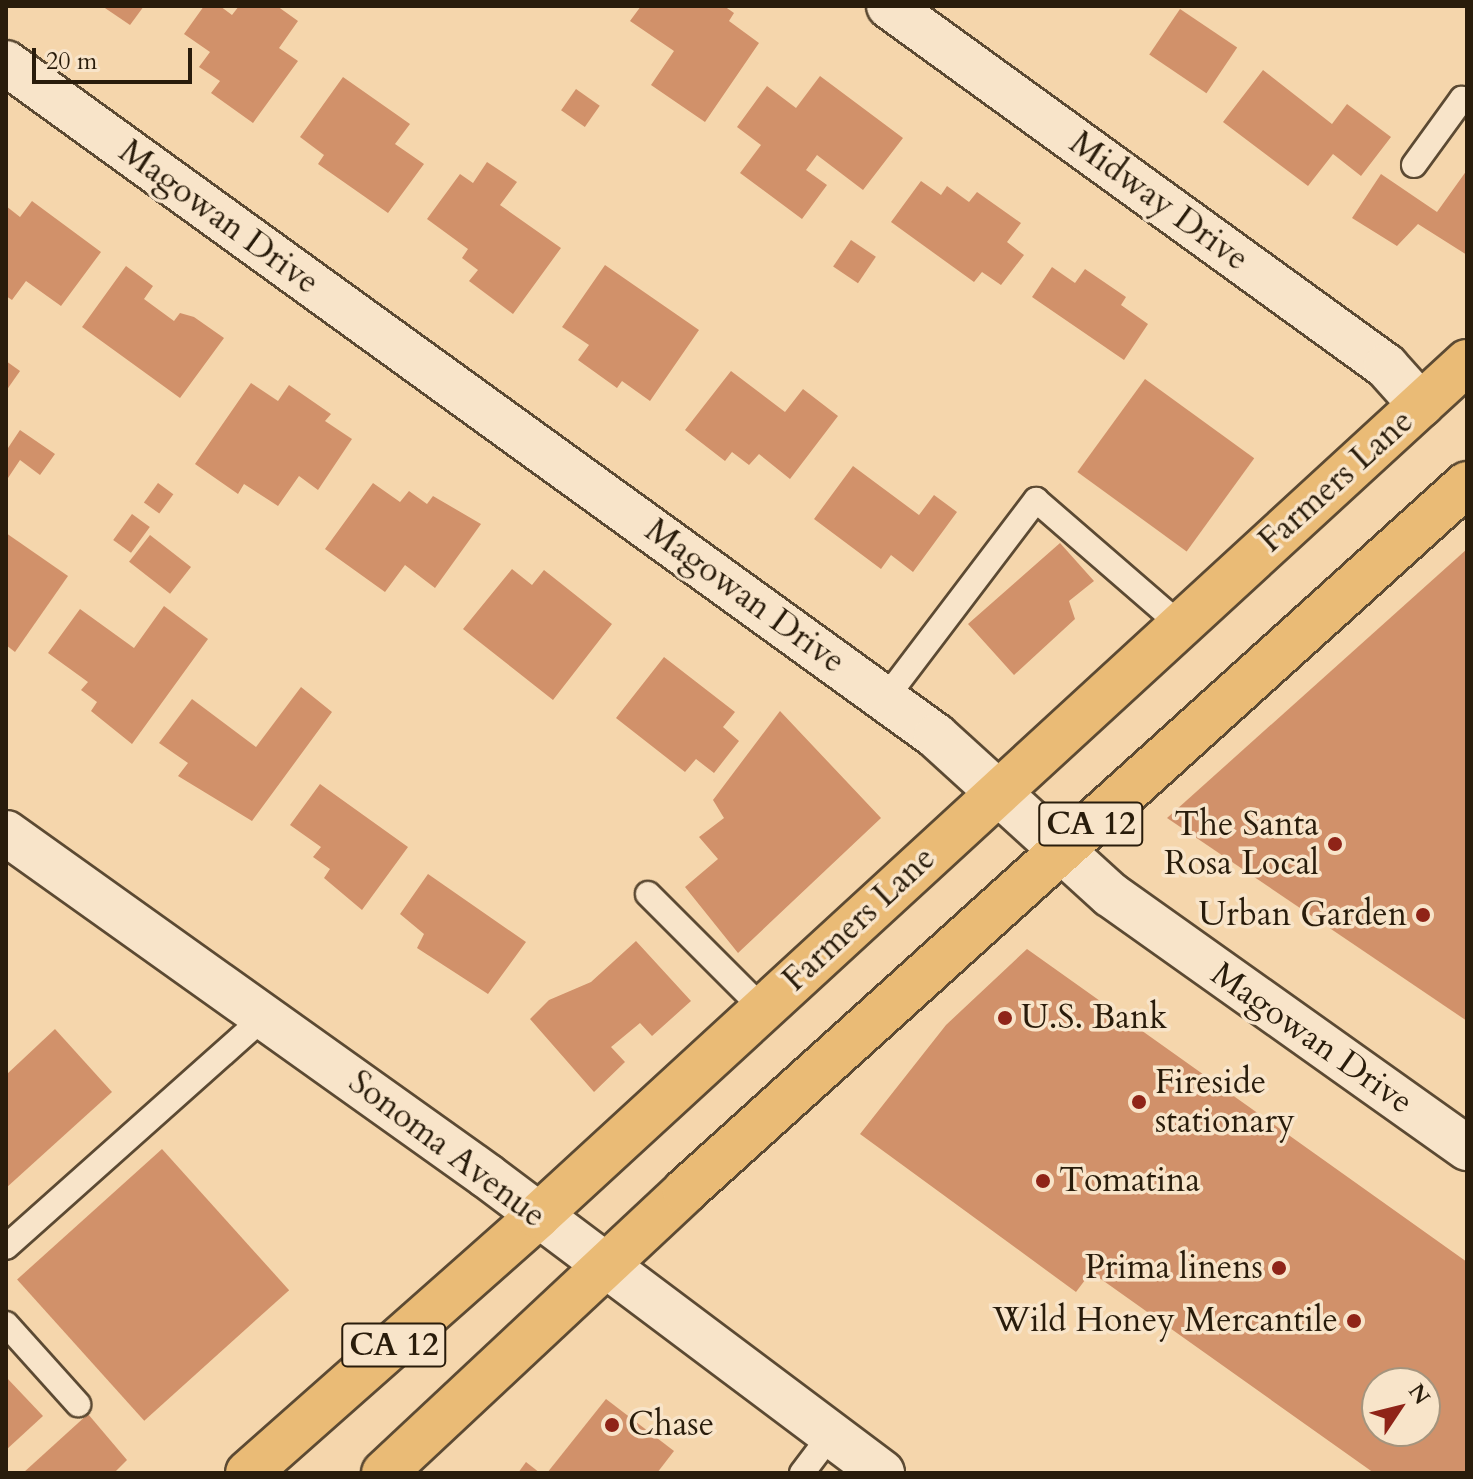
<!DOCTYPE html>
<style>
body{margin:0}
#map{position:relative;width:1473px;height:1479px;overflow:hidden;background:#f5d6ac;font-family:Cardo,serif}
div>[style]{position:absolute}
.building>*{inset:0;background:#d1916a;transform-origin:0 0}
.roads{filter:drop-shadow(2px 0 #5c4a33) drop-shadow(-2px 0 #5c4a33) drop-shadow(0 2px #5c4a33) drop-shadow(0 -2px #5c4a33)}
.service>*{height:24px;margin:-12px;padding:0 12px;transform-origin:12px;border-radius:12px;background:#f8e4c9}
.minor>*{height:44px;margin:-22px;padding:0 22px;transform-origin:22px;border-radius:22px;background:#f8e4c9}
.tertiary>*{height:44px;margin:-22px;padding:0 22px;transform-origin:22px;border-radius:22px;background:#f8e4c9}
.primary>*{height:44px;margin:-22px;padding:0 22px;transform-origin:22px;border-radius:22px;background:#eabb76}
.dots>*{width:22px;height:22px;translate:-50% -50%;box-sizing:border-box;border:4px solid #f8e4c9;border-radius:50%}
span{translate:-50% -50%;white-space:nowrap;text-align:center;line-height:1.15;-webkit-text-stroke:7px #f8e4c9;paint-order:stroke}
.shield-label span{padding:2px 6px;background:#f8e4c9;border:2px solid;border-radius:6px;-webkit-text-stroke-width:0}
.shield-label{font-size:32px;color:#291c0b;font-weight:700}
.street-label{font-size:34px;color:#291c0b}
.poi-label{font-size:34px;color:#291c0b}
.right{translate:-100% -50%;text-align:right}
.left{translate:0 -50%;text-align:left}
.frame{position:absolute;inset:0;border:8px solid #291c0b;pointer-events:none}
.north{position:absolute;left:1361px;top:1367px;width:80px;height:80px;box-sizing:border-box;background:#f8e4c9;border:2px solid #a5947d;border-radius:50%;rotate:55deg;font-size:22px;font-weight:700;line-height:32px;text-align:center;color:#291c0b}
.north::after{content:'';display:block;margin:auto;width:28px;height:36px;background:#8f2418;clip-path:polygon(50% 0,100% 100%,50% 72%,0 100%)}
.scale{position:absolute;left:32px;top:48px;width:160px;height:36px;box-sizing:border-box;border:4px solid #291c0b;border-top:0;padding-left:10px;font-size:24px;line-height:28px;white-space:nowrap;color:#291c0b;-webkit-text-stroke:6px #f8e4c9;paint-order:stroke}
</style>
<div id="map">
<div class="building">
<div style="clip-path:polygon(102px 6px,144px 6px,130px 25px)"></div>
<div style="clip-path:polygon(204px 6px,220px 6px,232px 15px,239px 6px,277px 6px,298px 21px,279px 48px,298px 61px,253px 123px,211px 93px,220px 81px,199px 67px,210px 52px,184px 34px)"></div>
<div style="clip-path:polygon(641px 6px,724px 6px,734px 13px,729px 21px,759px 43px,705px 122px,651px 85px,674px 51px,630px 21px)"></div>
<div style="left:1180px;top:9px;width:69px;height:55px;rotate:34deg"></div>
<div style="clip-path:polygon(1263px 70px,1332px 124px,1347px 104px,1391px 137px,1361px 176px,1333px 154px,1308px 186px,1223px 122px)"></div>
<div style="clip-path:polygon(820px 76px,903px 138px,863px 190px,817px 155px,806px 170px,827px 185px,802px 219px,740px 173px,761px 145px,737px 127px,767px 86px,796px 108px)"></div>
<div style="clip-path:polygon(343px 77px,410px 124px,395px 144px,424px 164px,388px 213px,318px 164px,324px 155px,300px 137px)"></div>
<div style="left:576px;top:89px;width:29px;height:26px;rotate:35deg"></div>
<div style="clip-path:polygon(487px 162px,517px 182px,500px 205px,561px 248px,513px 314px,469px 281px,478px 270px,462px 258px,468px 249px,427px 219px,460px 174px,473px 183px)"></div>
<div style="clip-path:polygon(1467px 170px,1467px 255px,1418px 224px,1397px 246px,1352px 218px,1381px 174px,1437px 212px)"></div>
<div style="clip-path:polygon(921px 181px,941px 195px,947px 186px,969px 202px,977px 192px,1021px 223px,1007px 242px,1024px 255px,1001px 285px,982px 272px,974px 282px,891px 222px)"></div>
<div style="clip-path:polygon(32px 201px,101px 252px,61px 306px,26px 281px,12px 300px,6px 296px,6px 206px,20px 217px)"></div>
<div style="left:851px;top:240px;width:30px;height:32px;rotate:34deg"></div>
<div style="clip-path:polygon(605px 265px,699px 330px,650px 401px,622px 381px,617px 388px,578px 360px,589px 345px,562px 327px)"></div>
<div style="clip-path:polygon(126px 266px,153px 286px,144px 299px,174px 321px,180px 313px,194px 317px,224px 338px,180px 398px,82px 327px)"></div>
<div style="clip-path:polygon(1052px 267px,1075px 283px,1085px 269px,1126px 297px,1121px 305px,1148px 324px,1124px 360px,1032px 297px)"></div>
<div style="clip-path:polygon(6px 361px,20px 371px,6px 391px)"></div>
<div style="clip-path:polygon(731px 371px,785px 412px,803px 389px,838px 416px,790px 479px,759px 454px,749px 465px,732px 452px,725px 461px,685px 430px)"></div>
<div style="left:1145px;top:379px;width:135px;height:115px;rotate:36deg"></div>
<div style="clip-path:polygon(251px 383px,278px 401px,289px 385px,331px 414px,325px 421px,352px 439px,318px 490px,299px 476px,278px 506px,244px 484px,238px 494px,195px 464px)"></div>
<div style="clip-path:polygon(20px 430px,55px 454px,40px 475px,20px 460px,6px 481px,6px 451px)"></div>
<div style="clip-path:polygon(853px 466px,919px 515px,934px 495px,957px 512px,913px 572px,891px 555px,881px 569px,814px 519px)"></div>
<div style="left:158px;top:483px;width:19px;height:24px;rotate:36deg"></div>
<div style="clip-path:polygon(373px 483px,400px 502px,409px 491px,427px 504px,433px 496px,481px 524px,435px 588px,405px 565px,385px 592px,325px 549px)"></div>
<div style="left:132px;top:514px;width:22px;height:32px;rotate:36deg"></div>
<div style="clip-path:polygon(6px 533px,68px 576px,15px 652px,6px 645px)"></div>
<div style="left:150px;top:535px;width:52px;height:34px;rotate:38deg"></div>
<div style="clip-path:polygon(1060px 543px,1094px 581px,1069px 601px,1075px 619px,1014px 675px,968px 624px)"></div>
<div style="clip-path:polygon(1467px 549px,1467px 1021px,1167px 818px)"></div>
<div style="clip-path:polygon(512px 569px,532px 585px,544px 570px,612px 624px,553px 700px,463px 629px)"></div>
<div style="clip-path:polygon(164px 606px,208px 639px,132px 744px,91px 711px,97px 702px,81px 690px,88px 682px,48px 653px,80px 609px,134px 648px)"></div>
<div style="clip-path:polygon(664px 657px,735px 712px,723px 727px,739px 741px,714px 773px,696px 759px,685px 772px,616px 718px)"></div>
<div style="clip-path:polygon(301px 687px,332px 712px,252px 821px,178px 776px,188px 763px,159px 743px,192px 699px,256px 747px)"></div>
<div style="clip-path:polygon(780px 711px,881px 818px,738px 953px,685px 887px,718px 859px,699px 837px,724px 818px,713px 800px)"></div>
<div style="clip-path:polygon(320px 784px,408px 847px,362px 910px,324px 878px,330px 869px,313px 857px,321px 847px,290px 825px)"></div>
<div style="clip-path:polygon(428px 874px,526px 942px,488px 994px,417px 948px,424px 934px,400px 914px)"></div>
<div style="clip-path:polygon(636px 941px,691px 1001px,652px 1036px,640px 1023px,611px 1047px,625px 1062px,594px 1092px,530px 1019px,549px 1000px,591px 982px)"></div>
<div style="clip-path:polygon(evenodd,1027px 949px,1467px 1262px,1467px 1473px,1374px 1473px,1091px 1272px,1076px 1292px,860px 1134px,946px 1025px,1027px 949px,1377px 1383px,1425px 1383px,1425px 1431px,1377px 1431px,1377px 1383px)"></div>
<div style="clip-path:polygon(55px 1029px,112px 1092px,6px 1188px,6px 1075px)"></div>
<div style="left:162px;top:1149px;width:190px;height:195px;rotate:48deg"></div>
<div style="clip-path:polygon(6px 1377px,43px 1416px,6px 1450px)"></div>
<div style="clip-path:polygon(606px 1399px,674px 1451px,657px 1473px,547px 1473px)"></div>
<div style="clip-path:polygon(88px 1414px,127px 1460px,114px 1473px,23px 1473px)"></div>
<div style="clip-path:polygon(526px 1462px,540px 1473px,518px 1473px)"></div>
</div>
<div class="roads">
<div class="service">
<div style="left:1414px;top:165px;width:82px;rotate:-54deg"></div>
<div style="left:1462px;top:99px;width:6px;rotate:39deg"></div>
<div style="left:885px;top:699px;width:250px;rotate:-52.8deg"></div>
<div style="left:1036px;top:500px;width:188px;rotate:40.9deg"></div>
<div style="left:648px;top:894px;width:163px;rotate:45deg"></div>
<div style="left:6px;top:1247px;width:347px;rotate:-41.7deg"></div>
<div style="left:6px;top:1324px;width:108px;rotate:48deg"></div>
<div style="left:802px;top:1473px;width:46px;rotate:-52.9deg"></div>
</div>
<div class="minor">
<div style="left:889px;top:6px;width:614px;rotate:35.92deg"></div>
<div style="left:1386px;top:366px;width:52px;rotate:48.1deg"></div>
<div style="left:6px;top:63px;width:1148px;rotate:35.89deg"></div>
<div style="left:936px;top:736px;width:236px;rotate:42.3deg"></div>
<div style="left:1111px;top:895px;width:437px;rotate:35.4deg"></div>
</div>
<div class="tertiary">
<div style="left:6px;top:833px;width:591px;rotate:35.49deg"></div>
<div style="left:487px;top:1176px;width:494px;rotate:36.9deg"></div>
</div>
<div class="primary">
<div style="left:248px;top:1473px;width:387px;rotate:-41.5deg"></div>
<div style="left:538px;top:1216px;width:1262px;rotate:-42.59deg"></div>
<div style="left:384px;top:1473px;width:412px;rotate:-43.1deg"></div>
<div style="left:685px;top:1191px;width:1054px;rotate:-42.12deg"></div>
</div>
</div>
<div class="dots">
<div style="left:1335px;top:844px;background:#8f2418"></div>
<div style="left:1423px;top:915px;background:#8f2418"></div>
<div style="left:1005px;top:1018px;background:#8f2418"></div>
<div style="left:1139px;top:1102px;background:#8f2418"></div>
<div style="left:1043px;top:1181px;background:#8f2418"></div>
<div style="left:1279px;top:1268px;background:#8f2418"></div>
<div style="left:1354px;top:1321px;background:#8f2418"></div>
<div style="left:612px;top:1425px;background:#8f2418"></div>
</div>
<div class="shield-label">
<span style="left:1091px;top:824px">CA 12</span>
<span style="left:394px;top:1345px">CA 12</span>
</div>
<div class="street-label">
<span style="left:1159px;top:201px;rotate:36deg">Midway Drive</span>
<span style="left:219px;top:217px;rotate:36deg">Magowan Drive</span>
<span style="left:1336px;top:481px;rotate:-42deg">Farmers Lane</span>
<span style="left:745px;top:596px;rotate:36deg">Magowan Drive</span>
<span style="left:859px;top:919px;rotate:-43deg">Farmers Lane</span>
<span style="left:1312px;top:1038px;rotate:35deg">Magowan Drive</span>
<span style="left:447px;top:1149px;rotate:37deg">Sonoma Avenue</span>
</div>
<div class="poi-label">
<span class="right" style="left:1319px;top:844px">The Santa<br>Rosa Local</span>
<span class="right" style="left:1407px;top:915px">Urban Garden</span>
<span class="left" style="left:1021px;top:1018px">U.S. Bank</span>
<span class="left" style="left:1155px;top:1102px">Fireside<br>stationary</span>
<span class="left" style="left:1059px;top:1181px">Tomatina</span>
<span class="right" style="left:1263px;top:1268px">Prima linens</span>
<span class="right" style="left:1338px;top:1321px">Wild Honey Mercantile</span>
<span class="left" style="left:628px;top:1425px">Chase</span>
</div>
<div class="frame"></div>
<div class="north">N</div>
<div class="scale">20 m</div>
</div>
